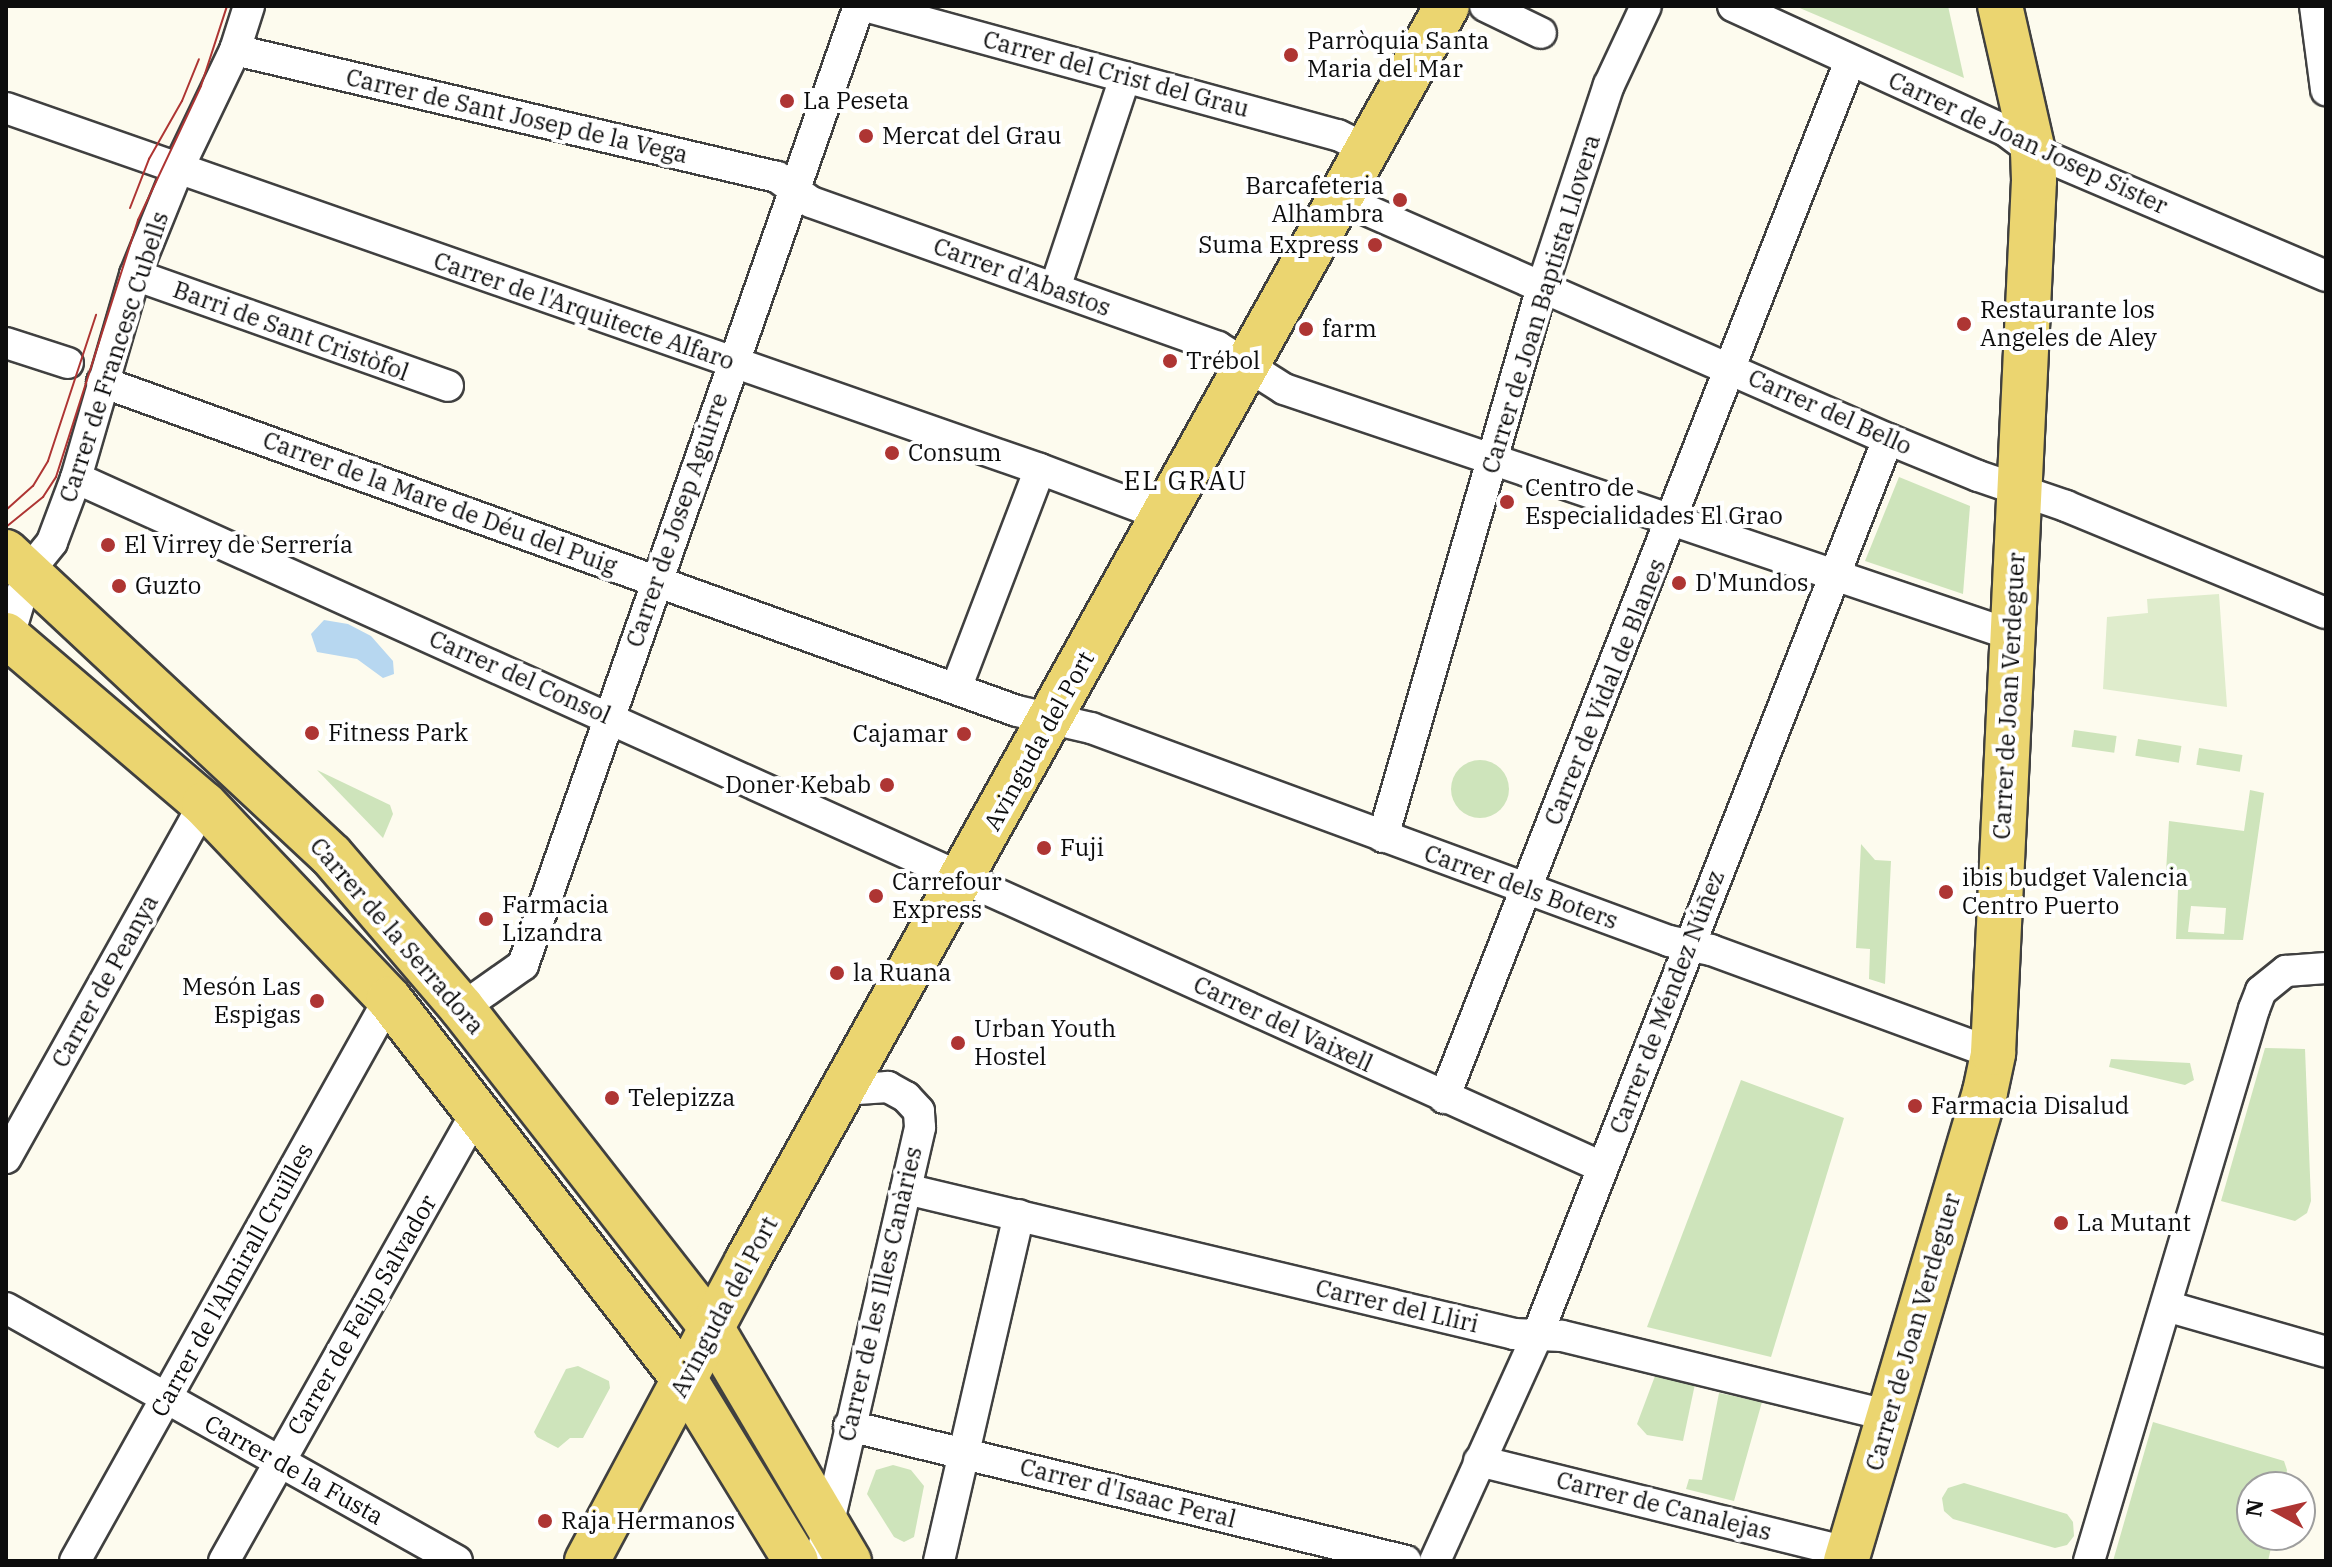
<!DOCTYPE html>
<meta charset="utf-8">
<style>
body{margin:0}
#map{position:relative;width:2332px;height:1567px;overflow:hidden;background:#fdfbee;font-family:"IBM Plex Serif",serif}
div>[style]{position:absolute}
.green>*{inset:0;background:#cee4bb;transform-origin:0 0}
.round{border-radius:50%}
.pitch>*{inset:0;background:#dfeccc}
.water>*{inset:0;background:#b7d7f0}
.roads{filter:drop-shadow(2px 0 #404040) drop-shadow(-2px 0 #404040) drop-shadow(0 2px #404040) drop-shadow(0 -2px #404040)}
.minor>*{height:30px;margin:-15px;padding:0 15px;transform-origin:15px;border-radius:15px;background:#fff}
.primary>*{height:44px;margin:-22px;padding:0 22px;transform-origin:22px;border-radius:22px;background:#ebd570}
.tram>*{height:2px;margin:-1px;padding:0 1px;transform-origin:1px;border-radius:1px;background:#ae3533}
.dots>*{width:22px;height:22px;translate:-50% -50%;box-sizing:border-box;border:4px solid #fff;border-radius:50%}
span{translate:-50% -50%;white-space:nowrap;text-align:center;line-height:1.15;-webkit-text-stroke:8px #fff;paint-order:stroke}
.poi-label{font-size:24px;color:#0d0d0d}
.left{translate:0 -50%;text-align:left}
.right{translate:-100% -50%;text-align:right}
.street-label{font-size:24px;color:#0d0d0d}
.neighbourhood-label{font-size:26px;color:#0d0d0d;letter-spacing:2px}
.frame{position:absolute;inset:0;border:8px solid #0d0d0d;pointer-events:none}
.north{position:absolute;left:2236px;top:1471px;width:80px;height:80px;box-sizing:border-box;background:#fff;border:2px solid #9e9e9e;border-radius:50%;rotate:278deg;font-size:22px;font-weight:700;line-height:32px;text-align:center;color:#0d0d0d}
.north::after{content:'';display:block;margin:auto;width:28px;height:36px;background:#ae3533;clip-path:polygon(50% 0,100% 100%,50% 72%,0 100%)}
</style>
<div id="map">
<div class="green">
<div style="clip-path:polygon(1795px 6px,1948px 6px,1964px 78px)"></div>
<div style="clip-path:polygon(1899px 477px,1970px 506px,1963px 594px,1865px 561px)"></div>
<div style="left:2074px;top:730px;width:43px;height:17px;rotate:8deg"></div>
<div style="left:2138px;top:739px;width:44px;height:17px;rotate:9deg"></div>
<div style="left:2199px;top:748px;width:44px;height:17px;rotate:9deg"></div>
<div class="round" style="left:1451px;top:760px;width:58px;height:58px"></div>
<div style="clip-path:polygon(317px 770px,390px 805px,393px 814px,383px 838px)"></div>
<div style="clip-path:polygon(evenodd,2250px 790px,2264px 793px,2243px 940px,2176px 939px,2178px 890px,2165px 889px,2169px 821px,2244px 831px,2250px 790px,2191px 906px,2226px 908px,2224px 934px,2188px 932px,2191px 906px)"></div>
<div style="clip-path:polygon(1861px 844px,1875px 860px,1891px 861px,1885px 984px,1869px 979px,1870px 949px,1856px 948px)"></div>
<div style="clip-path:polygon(2265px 1048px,2305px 1049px,2311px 1201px,2307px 1213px,2295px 1221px,2221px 1201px)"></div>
<div style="clip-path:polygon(2111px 1059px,2190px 1063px,2194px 1080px,2185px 1085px,2109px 1067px)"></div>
<div style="clip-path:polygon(1741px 1080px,1844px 1118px,1771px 1357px,1647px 1327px)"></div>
<div style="clip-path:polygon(578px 1366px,609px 1381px,610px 1388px,583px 1438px,570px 1438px,558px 1448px,537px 1437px,534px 1432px,566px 1369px)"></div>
<div style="clip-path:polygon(1655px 1376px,1695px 1384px,1683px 1441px,1647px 1435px,1637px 1424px)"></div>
<div style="clip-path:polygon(1719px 1393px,1762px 1402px,1734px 1501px,1686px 1489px,1689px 1479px,1702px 1480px)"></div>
<div style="clip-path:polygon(2153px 1422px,2284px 1461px,2287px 1470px,2284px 1487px,2252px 1487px,2252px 1535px,2274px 1535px,2268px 1561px,2113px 1561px)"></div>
<div style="clip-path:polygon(893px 1465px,911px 1470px,924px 1486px,914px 1537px,904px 1542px,894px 1537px,867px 1494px,876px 1470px)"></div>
<div style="clip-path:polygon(1964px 1483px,2067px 1514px,2073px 1522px,2074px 1536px,2067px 1545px,2055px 1548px,1953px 1519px,1944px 1511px,1942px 1498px,1948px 1488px)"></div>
</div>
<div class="pitch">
<div style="clip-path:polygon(2219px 594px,2227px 707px,2103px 689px,2107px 617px,2148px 613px,2147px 599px)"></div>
</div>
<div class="water">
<div style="clip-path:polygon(324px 620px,348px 624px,371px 636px,393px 661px,394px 674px,383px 678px,357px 659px,317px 652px,311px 634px)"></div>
</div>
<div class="roads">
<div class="minor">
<div style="left:865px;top:6px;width:490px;rotate:15.3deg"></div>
<div style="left:1338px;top:135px;width:30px;rotate:27deg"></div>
<div style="left:1485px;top:6px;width:62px;rotate:25.7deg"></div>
<div style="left:1733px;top:6px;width:300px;rotate:24.6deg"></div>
<div style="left:2006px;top:131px;width:34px;rotate:37deg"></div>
<div style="left:2033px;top:151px;width:319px;rotate:23.1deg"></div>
<div style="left:2315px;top:6px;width:85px;rotate:82.5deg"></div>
<div style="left:235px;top:50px;width:557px;rotate:13.19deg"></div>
<div style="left:777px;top:177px;width:42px;rotate:36.3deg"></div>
<div style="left:811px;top:202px;width:432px;rotate:19.6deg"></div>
<div style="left:1218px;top:347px;width:78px;rotate:32.5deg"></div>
<div style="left:1284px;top:389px;width:768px;rotate:18.67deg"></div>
<div style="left:6px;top:108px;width:1095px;rotate:19.25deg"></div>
<div style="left:1040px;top:469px;width:130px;rotate:20.7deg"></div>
<div style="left:1339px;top:198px;width:600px;rotate:23.7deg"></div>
<div style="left:1888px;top:439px;width:97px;rotate:22.3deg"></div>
<div style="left:1978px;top:476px;width:93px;rotate:18.8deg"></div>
<div style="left:2066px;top:506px;width:281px;rotate:22.4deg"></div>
<div style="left:135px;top:275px;width:332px;rotate:19.5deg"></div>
<div style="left:1055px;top:288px;width:222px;rotate:-71.6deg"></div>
<div style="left:6px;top:343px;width:65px;rotate:17.9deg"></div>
<div style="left:102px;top:382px;width:972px;rotate:19.78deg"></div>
<div style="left:1017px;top:711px;width:76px;rotate:12.9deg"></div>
<div style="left:1091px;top:728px;width:616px;rotate:20.23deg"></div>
<div style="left:1669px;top:941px;width:43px;rotate:12.1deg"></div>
<div style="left:1711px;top:950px;width:300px;rotate:20.1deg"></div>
<div style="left:76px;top:478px;width:1674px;rotate:24.3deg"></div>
<div style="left:6px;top:646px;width:77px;rotate:-73.4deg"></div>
<div style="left:28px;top:572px;width:38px;rotate:-51deg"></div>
<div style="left:52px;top:542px;width:68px;rotate:-69.4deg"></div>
<div style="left:76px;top:478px;width:211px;rotate:-73.8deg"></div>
<div style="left:135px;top:275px;width:114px;rotate:-67.9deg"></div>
<div style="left:178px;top:169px;width:132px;rotate:-64.4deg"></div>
<div style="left:235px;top:50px;width:46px;rotate:-72.3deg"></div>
<div style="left:957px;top:686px;width:232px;rotate:-69.1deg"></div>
<div style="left:1383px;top:837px;width:573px;rotate:-73.88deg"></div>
<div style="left:1542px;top:287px;width:213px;rotate:-71.7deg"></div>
<div style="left:1609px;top:85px;width:87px;rotate:-64.9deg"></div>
<div style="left:462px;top:1008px;width:75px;rotate:-35.2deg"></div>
<div style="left:523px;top:965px;width:1016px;rotate:-70.69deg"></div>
<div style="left:1444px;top:1098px;width:1114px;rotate:-68.62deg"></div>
<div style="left:6px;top:1158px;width:406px;rotate:-60.8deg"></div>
<div style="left:906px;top:1189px;width:625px;rotate:13.41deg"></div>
<div style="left:1514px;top:1334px;width:48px;rotate:2.4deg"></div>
<div style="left:1562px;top:1336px;width:337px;rotate:13.7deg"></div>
<div style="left:2166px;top:1306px;width:166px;rotate:16deg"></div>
<div style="left:6px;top:1308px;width:517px;rotate:29.29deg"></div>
<div style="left:849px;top:1426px;width:573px;rotate:13.62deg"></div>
<div style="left:1479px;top:1461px;width:380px;rotate:13.9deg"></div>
<div style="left:75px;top:1561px;width:644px;rotate:-60.81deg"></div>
<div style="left:224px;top:1561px;width:516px;rotate:-60.65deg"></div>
<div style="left:820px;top:1561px;width:445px;rotate:-77deg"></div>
<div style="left:920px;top:1127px;width:16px;rotate:-94deg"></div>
<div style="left:919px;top:1111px;width:19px;rotate:-133deg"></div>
<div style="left:906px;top:1097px;width:21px;rotate:-151deg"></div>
<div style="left:888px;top:1087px;width:46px;rotate:176.3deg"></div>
<div style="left:939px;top:1561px;width:355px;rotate:-77deg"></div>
<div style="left:1435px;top:1561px;width:247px;rotate:-65.6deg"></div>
<div style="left:1537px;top:1336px;width:963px;rotate:-68.63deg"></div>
<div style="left:2089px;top:1561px;width:576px;rotate:-73.36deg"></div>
<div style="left:2254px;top:1009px;width:19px;rotate:-69deg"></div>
<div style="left:2261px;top:991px;width:32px;rotate:-39deg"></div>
<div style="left:2286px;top:971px;width:40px;rotate:-4.3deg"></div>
</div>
<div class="primary">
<div style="left:6px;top:552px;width:444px;rotate:43deg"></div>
<div style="left:331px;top:855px;width:201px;rotate:49.4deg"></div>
<div style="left:462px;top:1008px;width:405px;rotate:52deg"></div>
<div style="left:711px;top:1327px;width:272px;rotate:59.5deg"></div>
<div style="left:6px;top:635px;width:260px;rotate:40.5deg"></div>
<div style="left:204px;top:804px;width:269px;rotate:46.5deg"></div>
<div style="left:389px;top:999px;width:482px;rotate:52.2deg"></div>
<div style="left:685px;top:1380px;width:212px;rotate:58.5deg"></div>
<div style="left:587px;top:1561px;width:340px;rotate:-61.9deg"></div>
<div style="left:747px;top:1261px;width:1437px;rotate:-60.85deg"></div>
<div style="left:1846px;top:1561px;width:489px;rotate:-73.5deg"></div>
<div style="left:1985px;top:1092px;width:40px;rotate:-78deg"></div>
<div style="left:1993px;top:1053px;width:874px;rotate:-87.31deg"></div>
<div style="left:2034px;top:180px;width:29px;rotate:-92deg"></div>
<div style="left:2033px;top:151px;width:149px;rotate:-102.8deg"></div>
</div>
</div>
<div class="tram">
<div style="left:130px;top:208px;width:53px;rotate:-68.8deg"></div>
<div style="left:149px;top:159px;width:67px;rotate:-60.4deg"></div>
<div style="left:182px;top:101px;width:45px;rotate:-68deg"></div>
<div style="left:6px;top:510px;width:36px;rotate:-42deg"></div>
<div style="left:33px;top:486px;width:29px;rotate:-59deg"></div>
<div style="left:48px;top:461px;width:154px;rotate:-71.8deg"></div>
<div style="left:6px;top:527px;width:48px;rotate:-39deg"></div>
<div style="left:43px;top:497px;width:24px;rotate:-57deg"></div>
<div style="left:56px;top:477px;width:270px;rotate:-72.3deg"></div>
<div style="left:138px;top:220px;width:148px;rotate:-64.8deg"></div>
<div style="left:201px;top:86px;width:84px;rotate:-72deg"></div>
</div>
<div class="dots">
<div style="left:1291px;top:55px;background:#ae3533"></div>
<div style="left:787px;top:101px;background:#ae3533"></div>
<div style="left:866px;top:136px;background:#ae3533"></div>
<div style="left:1400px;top:200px;background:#ae3533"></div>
<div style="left:1375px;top:245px;background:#ae3533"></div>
<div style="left:1964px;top:324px;background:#ae3533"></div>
<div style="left:1306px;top:329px;background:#ae3533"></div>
<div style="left:1170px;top:361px;background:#ae3533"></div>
<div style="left:892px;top:453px;background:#ae3533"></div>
<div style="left:1507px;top:502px;background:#ae3533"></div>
<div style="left:108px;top:545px;background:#ae3533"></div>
<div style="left:1679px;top:583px;background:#ae3533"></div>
<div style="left:119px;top:586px;background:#ae3533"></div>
<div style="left:312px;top:733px;background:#ae3533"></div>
<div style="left:964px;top:734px;background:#ae3533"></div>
<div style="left:887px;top:785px;background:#ae3533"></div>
<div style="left:1044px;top:848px;background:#ae3533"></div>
<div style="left:1946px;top:892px;background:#ae3533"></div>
<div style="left:876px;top:896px;background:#ae3533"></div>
<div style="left:486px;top:919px;background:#ae3533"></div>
<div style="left:837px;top:973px;background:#ae3533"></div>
<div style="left:317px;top:1001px;background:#ae3533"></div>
<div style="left:958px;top:1043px;background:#ae3533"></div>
<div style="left:612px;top:1098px;background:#ae3533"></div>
<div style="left:1915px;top:1106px;background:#ae3533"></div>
<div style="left:2061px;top:1223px;background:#ae3533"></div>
<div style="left:545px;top:1521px;background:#ae3533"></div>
</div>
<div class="poi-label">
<span class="left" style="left:1307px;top:55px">Parròquia Santa<br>Maria del Mar</span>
<span class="left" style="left:803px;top:101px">La Peseta</span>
<span class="left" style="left:882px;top:136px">Mercat del Grau</span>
<span class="right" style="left:1384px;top:200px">Barcafeteria<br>Alhambra</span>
<span class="right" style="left:1359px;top:245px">Suma Express</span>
<span class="left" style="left:1980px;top:324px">Restaurante los<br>Angeles de Aley</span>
<span class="left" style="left:1322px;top:329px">farm</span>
<span class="left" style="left:1186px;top:361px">Trébol</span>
<span class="left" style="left:908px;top:453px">Consum</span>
<span class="left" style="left:1525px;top:502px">Centro de<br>Especialidades El Grao</span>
<span class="left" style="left:124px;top:545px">El Virrey de Serrería</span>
<span class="left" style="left:1695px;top:583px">D'Mundos</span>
<span class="left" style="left:135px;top:586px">Guzto</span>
<span class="left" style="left:328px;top:733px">Fitness Park</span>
<span class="right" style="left:948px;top:734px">Cajamar</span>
<span class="right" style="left:871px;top:785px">Doner Kebab</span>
<span class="left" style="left:1060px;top:848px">Fuji</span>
<span class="left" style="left:1962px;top:892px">ibis budget Valencia<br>Centro Puerto</span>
<span class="left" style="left:892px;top:896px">Carrefour<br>Express</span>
<span class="left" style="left:502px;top:919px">Farmacia<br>Lizandra</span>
<span class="left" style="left:853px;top:973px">la Ruana</span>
<span class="right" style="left:301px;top:1001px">Mesón Las<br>Espigas</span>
<span class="left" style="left:974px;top:1043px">Urban Youth<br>Hostel</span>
<span class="left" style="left:628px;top:1098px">Telepizza</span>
<span class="left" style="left:1931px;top:1106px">Farmacia Disalud</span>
<span class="left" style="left:2077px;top:1223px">La Mutant</span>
<span class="left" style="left:561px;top:1521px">Raja Hermanos</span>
</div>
<div class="street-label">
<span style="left:1116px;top:74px;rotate:15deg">Carrer del Crist del Grau</span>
<span style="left:517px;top:116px;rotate:13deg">Carrer de Sant Josep de la Vega</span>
<span style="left:2028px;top:143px;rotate:25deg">Carrer de Joan Josep Sister</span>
<span style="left:1022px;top:277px;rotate:20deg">Carrer d'Abastos</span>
<span style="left:1541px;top:304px;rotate:-73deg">Carrer de Joan Baptista Llovera</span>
<span style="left:584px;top:311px;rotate:19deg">Carrer de l'Arquitecte Alfaro</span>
<span style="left:291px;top:331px;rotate:20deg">Barri de Sant Cristòfol</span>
<span style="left:114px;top:357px;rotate:-72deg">Carrer de Francesc Cubells</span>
<span style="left:1830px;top:412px;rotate:24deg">Carrer del Bello</span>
<span style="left:440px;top:503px;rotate:20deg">Carrer de la Mare de Déu del Puig</span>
<span style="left:677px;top:520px;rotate:-71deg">Carrer de Josep Aguirre</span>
<span style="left:520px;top:677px;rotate:24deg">Carrer del Consol</span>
<span style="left:1605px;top:692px;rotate:-68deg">Carrer de Vidal de Blanes</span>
<span style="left:2009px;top:696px;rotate:-87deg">Carrer de Joan Verdeguer</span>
<span style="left:1039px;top:741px;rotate:-61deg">Avinguda del Port</span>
<span style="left:1521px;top:887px;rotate:20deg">Carrer dels Boters</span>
<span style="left:397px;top:936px;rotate:49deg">Carrer de la Serradora</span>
<span style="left:105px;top:981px;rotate:-61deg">Carrer de Peanya</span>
<span style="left:1667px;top:1002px;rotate:-69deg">Carrer de Méndez Núñez</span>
<span style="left:1283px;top:1024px;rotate:25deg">Carrer del Vaixell</span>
<span style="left:232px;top:1280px;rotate:-61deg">Carrer de l'Almirall Cruïlles</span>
<span style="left:880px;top:1294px;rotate:-77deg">Carrer de les Illes Canàries</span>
<span style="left:1397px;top:1306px;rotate:13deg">Carrer del Lliri</span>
<span style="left:724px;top:1307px;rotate:-62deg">Avinguda del Port</span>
<span style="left:362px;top:1315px;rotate:-60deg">Carrer de Felip Salvador</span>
<span style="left:1913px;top:1332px;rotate:-74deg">Carrer de Joan Verdeguer</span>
<span style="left:294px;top:1470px;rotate:29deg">Carrer de la Fusta</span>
<span style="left:1128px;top:1493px;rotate:14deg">Carrer d'Isaac Peral</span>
<span style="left:1664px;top:1506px;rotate:14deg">Carrer de Canalejas</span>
</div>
<div class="neighbourhood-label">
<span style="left:1186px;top:481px">EL GRAU</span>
</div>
<div class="frame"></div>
<div class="north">N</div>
</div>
